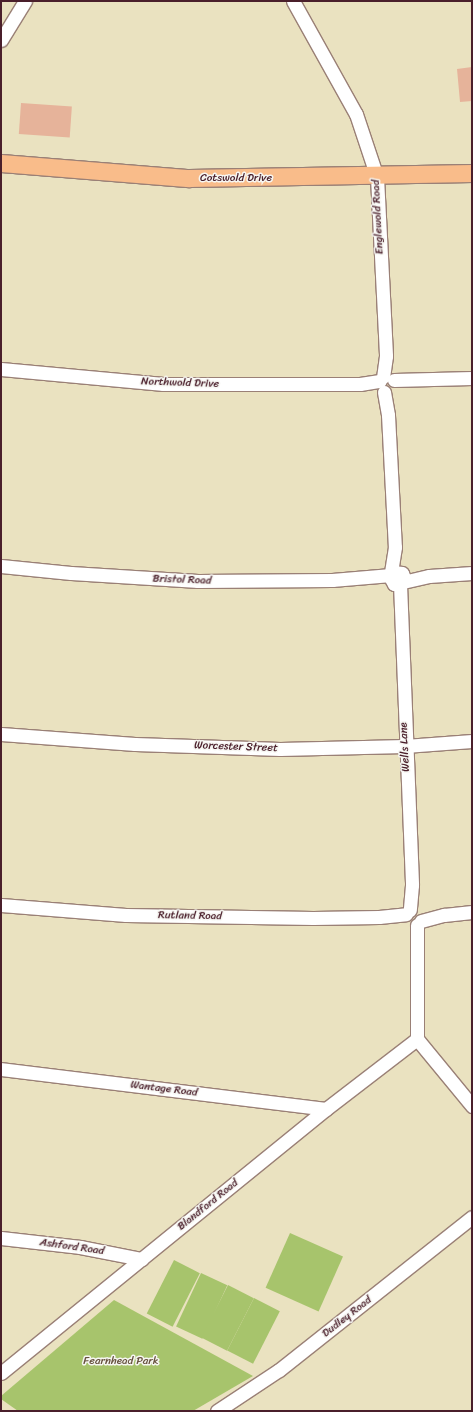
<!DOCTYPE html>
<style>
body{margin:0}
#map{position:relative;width:473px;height:1412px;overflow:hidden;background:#eae2c0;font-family:Sriracha,sans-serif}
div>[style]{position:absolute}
.green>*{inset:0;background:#a7c46c;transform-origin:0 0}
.building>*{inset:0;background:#e6b39a;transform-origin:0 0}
.roads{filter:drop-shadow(1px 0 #9a8076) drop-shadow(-1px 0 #9a8076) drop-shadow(0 1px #9a8076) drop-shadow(0 -1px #9a8076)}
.minor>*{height:13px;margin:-6.5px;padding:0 6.5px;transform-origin:6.5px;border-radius:6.5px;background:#fff}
.major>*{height:17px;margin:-8.5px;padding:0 8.5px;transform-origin:8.5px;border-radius:8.5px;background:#f9bc8a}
span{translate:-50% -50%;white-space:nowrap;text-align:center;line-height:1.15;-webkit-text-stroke:3px #f6f6f2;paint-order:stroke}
.street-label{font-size:11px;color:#4a1f2b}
.park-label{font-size:11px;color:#66513e}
.frame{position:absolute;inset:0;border:2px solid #4a1f2b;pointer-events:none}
</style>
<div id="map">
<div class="green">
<div style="left:290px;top:1233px;width:58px;height:60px;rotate:24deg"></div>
<div style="left:174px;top:1260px;width:29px;height:60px;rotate:27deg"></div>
<div style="left:201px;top:1273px;width:29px;height:59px;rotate:25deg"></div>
<div style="left:228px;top:1285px;width:29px;height:59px;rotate:27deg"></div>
<div style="left:254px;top:1298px;width:29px;height:59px;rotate:27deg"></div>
<div style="clip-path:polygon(114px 1300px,253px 1376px,193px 1411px,18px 1411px,1px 1399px,1px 1396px)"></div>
</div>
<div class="building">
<div style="clip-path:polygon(472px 67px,472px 101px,460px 102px,457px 69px)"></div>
<div style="left:21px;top:103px;width:51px;height:31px;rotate:4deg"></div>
</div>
<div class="roads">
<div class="minor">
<div style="left:293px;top:1px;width:129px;rotate:60.9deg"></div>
<div style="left:356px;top:114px;width:66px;rotate:71.6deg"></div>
<div style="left:377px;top:177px;width:179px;rotate:87.1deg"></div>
<div style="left:386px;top:356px;width:21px;rotate:98deg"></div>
<div style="left:1px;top:40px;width:46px;rotate:-58.4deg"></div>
<div style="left:1px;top:369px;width:163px;rotate:5.3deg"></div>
<div style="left:163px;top:384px;width:197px"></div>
<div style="left:360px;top:384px;width:20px;rotate:-9deg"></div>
<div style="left:394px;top:380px;width:78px;rotate:-1.5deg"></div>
<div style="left:384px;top:392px;width:23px;rotate:80deg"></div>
<div style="left:388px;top:415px;width:132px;rotate:87deg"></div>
<div style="left:395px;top:547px;width:30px;rotate:99deg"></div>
<div style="left:390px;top:577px;width:8px;rotate:60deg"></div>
<div style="left:394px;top:584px;width:8px;rotate:-7deg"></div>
<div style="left:402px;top:583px;width:5px;rotate:-68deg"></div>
<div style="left:404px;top:578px;width:5px;rotate:-112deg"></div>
<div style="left:402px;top:573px;width:9px;rotate:-174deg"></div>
<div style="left:1px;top:566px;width:70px;rotate:5.7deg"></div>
<div style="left:71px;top:573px;width:127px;rotate:3.6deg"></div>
<div style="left:198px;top:581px;width:134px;rotate:-0.4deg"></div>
<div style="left:332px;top:580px;width:59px;rotate:-4.8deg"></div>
<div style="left:403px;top:582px;width:27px;rotate:-13deg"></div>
<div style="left:429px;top:576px;width:43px;rotate:-4deg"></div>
<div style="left:400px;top:584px;width:301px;rotate:87.7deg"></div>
<div style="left:412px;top:885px;width:25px;rotate:95deg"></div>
<div style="left:1px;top:734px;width:134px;rotate:4.3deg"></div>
<div style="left:135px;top:744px;width:145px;rotate:2deg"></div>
<div style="left:280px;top:749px;width:125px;rotate:-1.4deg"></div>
<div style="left:405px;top:746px;width:67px;rotate:-4.3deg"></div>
<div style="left:1px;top:905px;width:125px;rotate:4.6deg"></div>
<div style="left:126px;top:915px;width:187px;rotate:0.9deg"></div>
<div style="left:313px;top:918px;width:66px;rotate:-0.9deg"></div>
<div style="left:379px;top:917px;width:27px;rotate:-6deg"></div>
<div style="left:421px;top:921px;width:24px;rotate:-15deg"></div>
<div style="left:444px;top:915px;width:28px;rotate:-6deg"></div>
<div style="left:417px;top:925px;width:114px;rotate:90deg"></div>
<div style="left:417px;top:1039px;width:87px;rotate:50.6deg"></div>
<div style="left:1px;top:1069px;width:327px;rotate:7deg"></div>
<div style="left:1px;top:1238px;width:80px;rotate:6.5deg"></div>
<div style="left:80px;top:1247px;width:63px;rotate:11deg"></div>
<div style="left:1px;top:1373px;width:419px;rotate:-39.1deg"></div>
<div style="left:326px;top:1109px;width:115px;rotate:-37.6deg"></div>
<div style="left:217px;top:1411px;width:74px;rotate:-33.5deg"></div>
<div style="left:279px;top:1370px;width:246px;rotate:-38.4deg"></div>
</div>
<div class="major">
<div style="left:1px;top:163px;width:189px;rotate:4.6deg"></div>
<div style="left:189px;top:178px;width:283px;rotate:-1deg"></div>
</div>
</div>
<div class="street-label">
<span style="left:236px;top:178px">Cotswold Drive</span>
<span style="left:378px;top:217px;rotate:-93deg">Englewold Road</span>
<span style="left:180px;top:383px;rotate:2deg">Northwold Drive</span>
<span style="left:182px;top:580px;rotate:2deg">Bristol Road</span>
<span style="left:236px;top:747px;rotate:2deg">Worcester Street</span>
<span style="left:405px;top:747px;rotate:-93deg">Wells Lane</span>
<span style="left:190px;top:916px;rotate:1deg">Rutland Road</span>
<span style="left:164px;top:1089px;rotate:7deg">Wantage Road</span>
<span style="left:208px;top:1205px;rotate:-39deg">Blandford Road</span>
<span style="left:72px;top:1247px;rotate:8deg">Ashford Road</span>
<span style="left:347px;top:1317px;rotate:-38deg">Dudley Road</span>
</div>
<div class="park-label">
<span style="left:121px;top:1361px">Fearnhead Park</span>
</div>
<div class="frame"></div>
</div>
